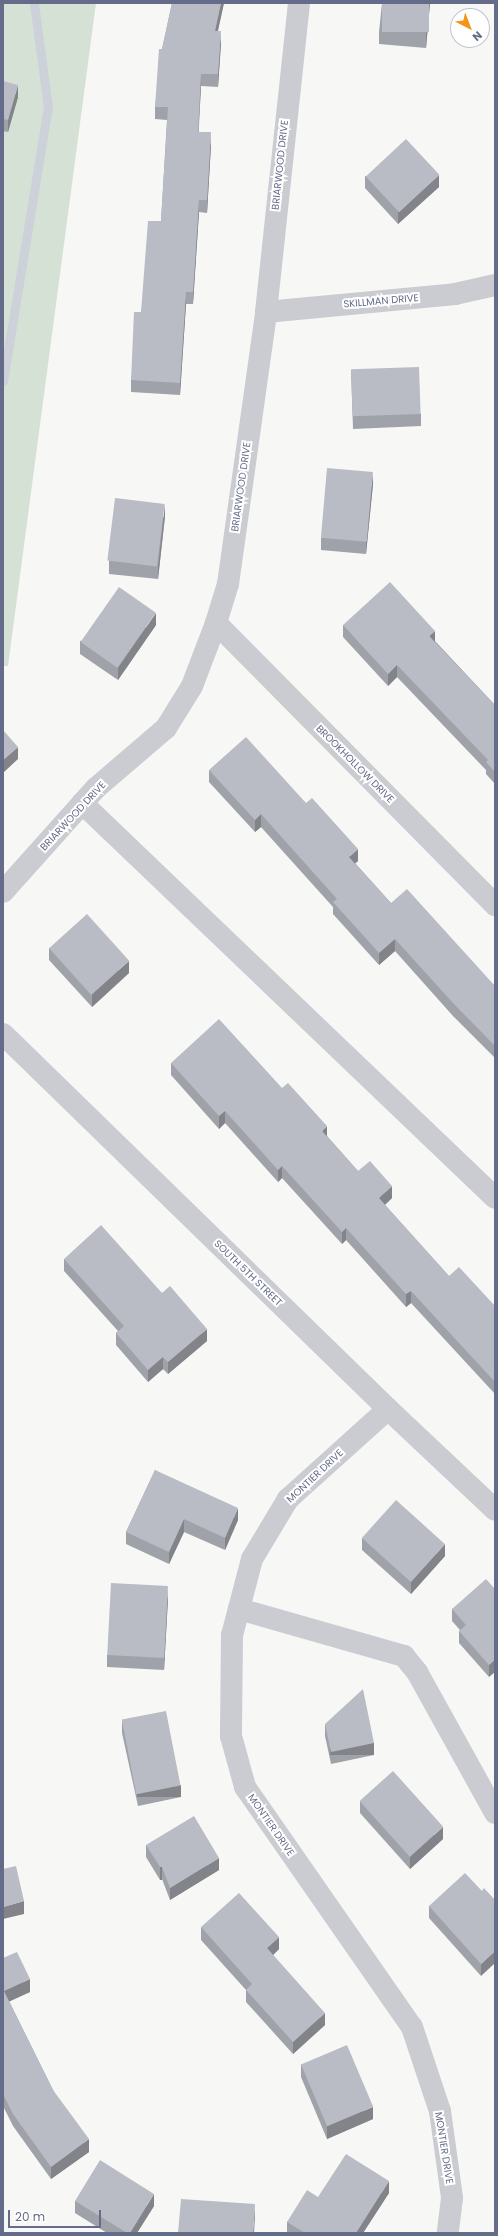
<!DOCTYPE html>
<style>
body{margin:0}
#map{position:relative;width:498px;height:2236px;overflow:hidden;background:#f7f8f5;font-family:Poppins,sans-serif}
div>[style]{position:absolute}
.green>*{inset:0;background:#d6e1d6}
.stream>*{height:9px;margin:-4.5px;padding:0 4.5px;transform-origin:4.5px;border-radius:4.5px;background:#cdd1d9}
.minor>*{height:22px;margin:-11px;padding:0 11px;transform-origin:11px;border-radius:11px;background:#caccd1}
.wall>*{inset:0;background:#9fa2a9}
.shaded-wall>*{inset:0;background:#828489;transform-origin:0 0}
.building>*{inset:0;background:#b9bcc4;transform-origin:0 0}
span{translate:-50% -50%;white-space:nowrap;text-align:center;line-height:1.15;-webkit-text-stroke:4px #fff;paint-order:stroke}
.street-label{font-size:10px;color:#646c89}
.frame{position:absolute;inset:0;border:4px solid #646c89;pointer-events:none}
.north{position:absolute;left:450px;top:8px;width:40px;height:40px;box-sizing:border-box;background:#fff;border:1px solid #c1c4d0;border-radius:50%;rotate:138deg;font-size:11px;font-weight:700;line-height:16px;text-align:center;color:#646c89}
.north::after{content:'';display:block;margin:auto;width:14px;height:18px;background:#f49519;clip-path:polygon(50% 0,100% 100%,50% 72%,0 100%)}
.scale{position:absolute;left:8px;top:2210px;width:93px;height:18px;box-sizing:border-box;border:2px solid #646c89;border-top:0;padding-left:5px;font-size:12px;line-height:14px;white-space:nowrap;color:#646c89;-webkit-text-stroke:3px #fff;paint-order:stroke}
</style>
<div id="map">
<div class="green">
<div style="clip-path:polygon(3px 3px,96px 3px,8px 666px,3px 666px)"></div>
</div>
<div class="stream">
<div style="left:3px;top:381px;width:278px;rotate:-80.7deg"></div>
<div style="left:48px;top:107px;width:105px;rotate:-97.7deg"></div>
</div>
<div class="minor">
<div style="left:266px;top:312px;width:190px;rotate:-5.4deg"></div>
<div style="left:455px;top:294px;width:41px;rotate:-12.7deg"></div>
<div style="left:216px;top:623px;width:397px;rotate:45.3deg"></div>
<div style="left:82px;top:803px;width:571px;rotate:43.72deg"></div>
<div style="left:3px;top:892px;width:140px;rotate:-48.2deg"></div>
<div style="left:96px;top:788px;width:92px;rotate:-40.6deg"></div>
<div style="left:166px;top:728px;width:49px;rotate:-58.2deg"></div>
<div style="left:192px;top:686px;width:67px;rotate:-69.1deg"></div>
<div style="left:216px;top:623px;width:41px;rotate:-72.9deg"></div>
<div style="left:228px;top:584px;width:275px;rotate:-82deg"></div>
<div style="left:266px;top:312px;width:311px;rotate:-83.9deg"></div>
<div style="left:3px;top:1034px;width:537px;rotate:44.25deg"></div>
<div style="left:388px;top:1409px;width:147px;rotate:43.3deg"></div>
<div style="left:388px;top:1409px;width:135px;rotate:138deg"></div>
<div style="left:288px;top:1499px;width:70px;rotate:121deg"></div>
<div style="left:252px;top:1559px;width:79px;rotate:104.7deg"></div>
<div style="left:232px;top:1635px;width:101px;rotate:90.6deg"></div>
<div style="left:231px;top:1736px;width:53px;rotate:74.6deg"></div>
<div style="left:245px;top:1787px;width:292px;rotate:55.2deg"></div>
<div style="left:412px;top:2027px;width:89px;rotate:71.6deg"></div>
<div style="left:440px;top:2111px;width:88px;rotate:82.1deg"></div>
<div style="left:452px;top:2198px;width:35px;rotate:97deg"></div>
<div style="left:239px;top:1609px;width:172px;rotate:15.9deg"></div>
<div style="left:404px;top:1656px;width:21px;rotate:51deg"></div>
<div style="left:417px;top:1672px;width:161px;rotate:61deg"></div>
</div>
<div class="wall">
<div style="clip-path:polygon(172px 3px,224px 3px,218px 31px,221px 43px,218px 87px,201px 86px,198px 132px,211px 145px,207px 213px,199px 212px,193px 304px,186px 304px,180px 395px,131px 392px,131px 380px,141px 312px,161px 221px,167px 120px,155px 119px,155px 107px,162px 49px)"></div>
<div style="clip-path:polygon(382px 3px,430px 3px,426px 48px,379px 44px,379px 32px)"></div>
<div style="clip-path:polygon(3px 81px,18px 97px,8px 132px,3px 131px)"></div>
<div style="clip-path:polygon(365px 176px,439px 187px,398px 224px,365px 188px)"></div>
<div style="clip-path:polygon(351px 370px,421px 414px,421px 426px,353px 429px)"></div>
<div style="clip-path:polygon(373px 484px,366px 554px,321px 550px,321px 538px)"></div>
<div style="clip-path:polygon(165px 516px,158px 579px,109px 574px,109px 561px)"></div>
<div style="clip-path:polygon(156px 625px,118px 680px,80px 654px,80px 641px)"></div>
<div style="clip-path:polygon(343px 625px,435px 641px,495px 705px,495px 784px,486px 774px,486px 770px,397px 677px,388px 686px,343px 637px)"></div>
<div style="clip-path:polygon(209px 770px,358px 861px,355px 863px,391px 903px,495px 986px,495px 1058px,453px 1016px,395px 951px,379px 965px,333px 914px,333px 907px,261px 827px,255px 832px,209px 782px)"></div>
<div style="clip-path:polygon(49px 948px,129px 973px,92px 1007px,49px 960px)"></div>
<div style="clip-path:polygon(171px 1063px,282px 1088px,327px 1136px,358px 1171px,392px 1198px,385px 1205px,449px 1276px,495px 1306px,495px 1394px,411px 1303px,406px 1307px,346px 1240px,342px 1244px,282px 1178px,278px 1182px,225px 1123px,219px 1129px,171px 1075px)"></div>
<div style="clip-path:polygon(64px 1259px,162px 1293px,207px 1341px,168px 1374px,163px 1369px,148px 1382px,116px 1345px,116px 1333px,118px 1331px,64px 1271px)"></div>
<div style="clip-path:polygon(155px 1470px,238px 1520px,225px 1550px,184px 1532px,169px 1564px,126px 1544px,126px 1532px)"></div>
<div style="clip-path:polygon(362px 1538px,445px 1556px,411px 1594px,362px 1550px)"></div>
<div style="clip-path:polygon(495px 1589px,489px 1677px,459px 1643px,459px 1631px,460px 1630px,452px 1621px,452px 1609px)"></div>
<div style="clip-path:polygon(168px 1598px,164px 1670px,107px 1667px,107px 1655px)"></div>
<div style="clip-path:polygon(122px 1721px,181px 1797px,138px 1806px,122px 1733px)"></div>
<div style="clip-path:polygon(325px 1724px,374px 1755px,331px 1764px,325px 1736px)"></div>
<div style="clip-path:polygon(360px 1801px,443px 1839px,410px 1869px,360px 1813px)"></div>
<div style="clip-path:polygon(146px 1845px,219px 1870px,170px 1900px,162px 1879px,160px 1880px,146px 1857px)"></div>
<div style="clip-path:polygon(482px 1891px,481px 1976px,429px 1918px,429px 1906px)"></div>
<div style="clip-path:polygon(201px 1927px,279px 1949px,273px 1955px,325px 2025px,293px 2054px,246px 2002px,246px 1990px,201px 1940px)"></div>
<div style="clip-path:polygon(3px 1958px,30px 1992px,9px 2001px,53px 2090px,89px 2152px,51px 2179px,13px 2126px,3px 2106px)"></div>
<div style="clip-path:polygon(301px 2064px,373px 2119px,327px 2139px,301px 2077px)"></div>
<div style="clip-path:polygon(389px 2193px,363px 2233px,287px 2233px,287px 2222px,318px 2197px)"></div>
<div style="clip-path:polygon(75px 2201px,154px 2206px,137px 2233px,107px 2233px,75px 2213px)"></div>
</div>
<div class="shaded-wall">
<div style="clip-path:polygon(221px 3px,224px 3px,215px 43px,215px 31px)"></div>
<div style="clip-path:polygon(429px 3px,430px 3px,426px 48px,426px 36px)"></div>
<div style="clip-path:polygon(221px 31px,221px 43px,218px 87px,218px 74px)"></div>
<div style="clip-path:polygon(201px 74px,201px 86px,198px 144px,198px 132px)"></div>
<div style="clip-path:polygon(18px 85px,18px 97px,8px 132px,8px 120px)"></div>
<div style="clip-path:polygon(211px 132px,211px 145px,207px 213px,207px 200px)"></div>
<div style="clip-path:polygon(439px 175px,439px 187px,398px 224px,398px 212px)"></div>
<div style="clip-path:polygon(199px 200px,199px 212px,193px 304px,193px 292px)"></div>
<div style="clip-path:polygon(186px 292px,186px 304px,180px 395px,180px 383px)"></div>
<div style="clip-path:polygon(373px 472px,373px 484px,366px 554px,366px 542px)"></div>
<div style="clip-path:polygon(165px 504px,165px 516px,158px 579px,158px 567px)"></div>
<div style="clip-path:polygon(156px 613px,156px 625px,118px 680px,118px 668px)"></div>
<div style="clip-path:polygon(435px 631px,435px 643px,429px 636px)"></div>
<div style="clip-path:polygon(397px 665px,397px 677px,388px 686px,388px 674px)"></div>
<div style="clip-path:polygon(18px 747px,18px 759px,3px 773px,3px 760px)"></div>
<div style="clip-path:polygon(261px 814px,261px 827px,255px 832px,255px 820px)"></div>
<div style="clip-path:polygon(358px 849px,358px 861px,349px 869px,349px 857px)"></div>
<div style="clip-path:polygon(395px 939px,395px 951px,379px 965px,379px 953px)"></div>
<div style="clip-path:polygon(129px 961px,129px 973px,92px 1007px,92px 994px)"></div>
<div style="clip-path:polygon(225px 1111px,225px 1123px,219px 1129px,219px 1116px)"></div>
<div style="clip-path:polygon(327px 1126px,327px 1138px,322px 1131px)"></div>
<div style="clip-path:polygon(282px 1166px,282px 1178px,278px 1182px,278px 1170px)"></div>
<div style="clip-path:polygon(392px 1186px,392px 1198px,379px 1210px,379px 1198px)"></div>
<div style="clip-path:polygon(346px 1228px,346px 1240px,342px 1244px,342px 1232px)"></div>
<div style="clip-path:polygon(411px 1291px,411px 1303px,406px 1307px,406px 1294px)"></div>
<div style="clip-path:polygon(207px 1329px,207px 1341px,168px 1374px,168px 1362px)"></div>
<div style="clip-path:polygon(163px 1357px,163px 1369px,148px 1382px,148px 1370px)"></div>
<div style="clip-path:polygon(238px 1508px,238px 1520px,225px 1550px,225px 1538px)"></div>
<div style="clip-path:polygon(184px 1519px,184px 1532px,169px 1564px,169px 1552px)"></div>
<div style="clip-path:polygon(445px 1544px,445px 1556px,411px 1594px,411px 1582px)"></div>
<div style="clip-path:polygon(168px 1586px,168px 1598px,164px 1670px,164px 1658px)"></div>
<div style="clip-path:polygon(495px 1659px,495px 1672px,489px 1677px,489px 1665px)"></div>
<div style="left:374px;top:1743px;width:12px;height:44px;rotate:90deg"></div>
<div style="left:181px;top:1785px;width:12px;height:44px;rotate:90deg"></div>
<div style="clip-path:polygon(443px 1827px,443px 1839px,410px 1869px,410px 1857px)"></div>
<div style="clip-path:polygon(219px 1858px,219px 1870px,170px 1900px,170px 1888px)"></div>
<div style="left:160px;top:1867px;width:2px;height:13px"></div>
<div style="clip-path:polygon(24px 1901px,24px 1914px,3px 1919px,3px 1907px)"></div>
<div style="clip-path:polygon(279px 1937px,279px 1949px,267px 1961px,267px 1948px)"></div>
<div style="clip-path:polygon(495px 1951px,495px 1963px,481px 1976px,481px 1964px)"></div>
<div style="clip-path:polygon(30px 1979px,30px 1992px,4px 2004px,4px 1991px)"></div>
<div style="clip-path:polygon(325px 2013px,325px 2025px,293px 2054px,293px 2042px)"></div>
<div style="clip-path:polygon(373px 2107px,373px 2119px,327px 2139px,327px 2126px)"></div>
<div style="clip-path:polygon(89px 2139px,89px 2152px,51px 2179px,51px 2167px)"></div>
<div style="clip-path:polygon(389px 2181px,389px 2193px,363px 2233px,356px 2233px)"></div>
<div style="clip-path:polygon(154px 2194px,154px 2206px,137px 2233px,130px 2233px)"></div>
<div style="clip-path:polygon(255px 2204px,255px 2216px,254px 2233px,253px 2233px)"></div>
</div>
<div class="building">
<div style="clip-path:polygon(172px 3px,221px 3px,215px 31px,221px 31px,218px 74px,201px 74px,198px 132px,211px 132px,207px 200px,199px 200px,193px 292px,186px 292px,180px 383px,131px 380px,134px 312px,141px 312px,148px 221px,161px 221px,168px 107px,155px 107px,159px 49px,162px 49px)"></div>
<div style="left:382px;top:3px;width:47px;height:29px"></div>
<div style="clip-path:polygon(3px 81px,18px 85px,8px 120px,3px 119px)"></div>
<div style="left:406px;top:139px;width:49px;height:55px;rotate:47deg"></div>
<div style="left:419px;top:367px;width:47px;height:68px;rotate:88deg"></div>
<div style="left:327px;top:468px;width:46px;height:70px;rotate:5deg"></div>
<div style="left:115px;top:498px;width:50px;height:63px;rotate:7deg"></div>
<div style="clip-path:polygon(390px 582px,435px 631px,429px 636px,495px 705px,495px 772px,486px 762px,488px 760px,397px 665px,388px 674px,343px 625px)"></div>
<div style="left:119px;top:587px;width:45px;height:67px;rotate:35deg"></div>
<div style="clip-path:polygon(3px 730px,18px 747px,3px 760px)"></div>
<div style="clip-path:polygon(246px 737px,306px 803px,312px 798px,358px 849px,349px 857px,391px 903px,407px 889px,495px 986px,495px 1046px,453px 1003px,395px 939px,379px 953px,333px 902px,337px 899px,261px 814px,255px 820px,209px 770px)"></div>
<div style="left:87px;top:914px;width:63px;height:51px;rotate:48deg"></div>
<div style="clip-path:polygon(219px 1019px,282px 1088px,288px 1083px,327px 1126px,322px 1131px,358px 1171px,370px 1161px,392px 1186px,379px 1198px,449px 1276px,459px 1267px,495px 1306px,495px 1382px,411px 1291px,406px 1294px,346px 1228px,342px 1232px,282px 1166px,278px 1170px,225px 1111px,219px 1116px,171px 1063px)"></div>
<div style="clip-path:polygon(101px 1225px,162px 1293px,170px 1286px,207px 1329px,168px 1362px,163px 1357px,148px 1370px,116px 1333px,124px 1326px,64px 1259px)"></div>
<div style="clip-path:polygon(155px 1470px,238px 1508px,225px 1538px,184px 1519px,169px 1552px,126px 1532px)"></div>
<div style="left:396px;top:1500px;width:66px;height:51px;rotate:42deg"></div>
<div style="clip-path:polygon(486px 1579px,495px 1589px,495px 1659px,489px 1665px,459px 1631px,466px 1625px,452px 1609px)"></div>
<div style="left:111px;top:1583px;width:57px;height:72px;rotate:3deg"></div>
<div style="clip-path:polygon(363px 1689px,374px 1743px,331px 1752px,325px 1724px)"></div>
<div style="left:166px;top:1711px;width:76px;height:45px;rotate:79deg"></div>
<div style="left:393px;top:1771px;width:75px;height:45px;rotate:48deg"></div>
<div style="clip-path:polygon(194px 1816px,219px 1858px,170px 1888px,162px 1867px,160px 1867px,146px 1845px)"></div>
<div style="clip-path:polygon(16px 1866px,24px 1901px,3px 1907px,3px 1869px)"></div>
<div style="clip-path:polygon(465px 1873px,482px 1891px,484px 1888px,495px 1900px,495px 1951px,481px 1964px,429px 1906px)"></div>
<div style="clip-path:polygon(239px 1893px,279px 1937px,267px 1948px,325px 2013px,293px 2042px,246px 1990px,252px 1984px,201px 1927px)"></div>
<div style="clip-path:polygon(17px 1952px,30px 1979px,4px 1991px,53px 2090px,89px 2139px,51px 2167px,13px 2114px,3px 2094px,3px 1958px)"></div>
<div style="left:347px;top:2045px;width:67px;height:50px;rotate:67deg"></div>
<div style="clip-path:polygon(346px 2154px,389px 2181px,356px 2233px,305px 2233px,287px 2222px,307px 2190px,318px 2197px)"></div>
<div style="clip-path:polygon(100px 2160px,154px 2194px,130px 2233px,127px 2233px,75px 2201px)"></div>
<div style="clip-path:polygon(181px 2199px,255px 2204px,253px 2233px,178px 2233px)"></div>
</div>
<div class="street-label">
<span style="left:280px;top:165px;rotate:-84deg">BRIARWOOD DRIVE</span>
<span style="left:381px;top:301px;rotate:-5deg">SKILLMAN DRIVE</span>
<span style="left:241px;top:487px;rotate:-82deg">BRIARWOOD DRIVE</span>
<span style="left:355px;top:764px;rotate:45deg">BROOKHOLLOW DRIVE</span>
<span style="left:73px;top:816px;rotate:-47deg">BRIARWOOD DRIVE</span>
<span style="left:248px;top:1273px;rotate:44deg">SOUTH 5TH STREET</span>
<span style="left:315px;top:1476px;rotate:-43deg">MONTIER DRIVE</span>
<span style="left:271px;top:1825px;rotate:55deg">MONTIER DRIVE</span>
<span style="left:444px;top:2148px;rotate:81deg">MONTIER DRIVE</span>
</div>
<div class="frame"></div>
<div class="north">N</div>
<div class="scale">20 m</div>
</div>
